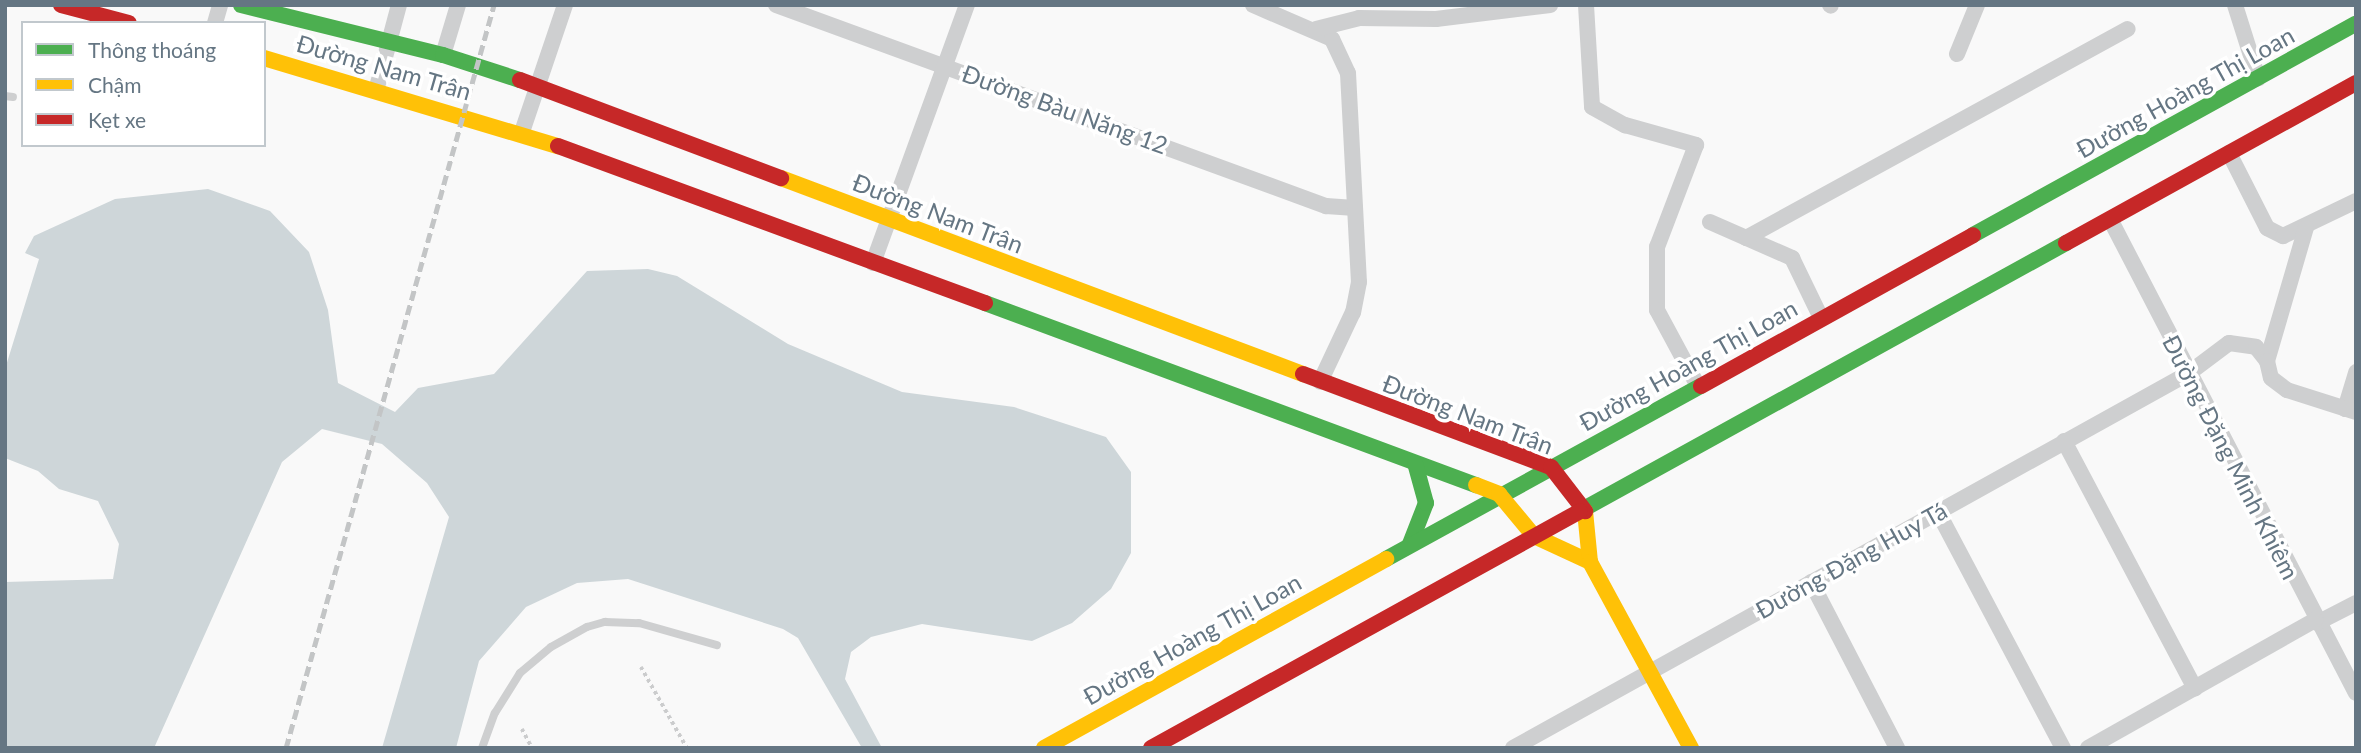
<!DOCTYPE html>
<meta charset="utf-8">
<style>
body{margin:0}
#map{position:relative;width:2361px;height:753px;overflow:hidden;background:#f9f9f9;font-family:Lato,sans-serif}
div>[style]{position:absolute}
.water>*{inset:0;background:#ced6d9}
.path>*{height:3.5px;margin-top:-1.75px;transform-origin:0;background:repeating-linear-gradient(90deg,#cbcccd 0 3.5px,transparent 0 7px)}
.lane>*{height:8px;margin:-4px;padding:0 4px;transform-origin:4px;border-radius:4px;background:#cecfd0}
.street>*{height:16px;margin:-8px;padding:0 8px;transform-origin:8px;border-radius:8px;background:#cecfd0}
.fast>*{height:16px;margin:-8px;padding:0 8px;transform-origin:8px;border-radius:8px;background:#4caf50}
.slow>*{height:16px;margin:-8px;padding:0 8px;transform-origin:8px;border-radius:8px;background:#ffc107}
.jam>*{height:16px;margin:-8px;padding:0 8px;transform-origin:8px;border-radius:8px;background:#c62828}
.rail>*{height:5px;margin-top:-2.5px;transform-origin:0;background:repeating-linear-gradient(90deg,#c3c5c6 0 10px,transparent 0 15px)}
span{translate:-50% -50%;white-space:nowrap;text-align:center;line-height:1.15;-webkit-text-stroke:7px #fff;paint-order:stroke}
.street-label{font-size:24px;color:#657683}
.frame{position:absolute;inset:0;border:7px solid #657683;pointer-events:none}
.legend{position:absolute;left:21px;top:21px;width:245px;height:126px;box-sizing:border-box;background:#fff;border:2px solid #c1c8cd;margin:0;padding:9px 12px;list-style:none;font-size:21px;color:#657683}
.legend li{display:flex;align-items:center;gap:14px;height:35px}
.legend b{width:35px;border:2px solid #c1c8cd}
</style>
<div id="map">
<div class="water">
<i style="clip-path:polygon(208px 189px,270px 211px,309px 252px,328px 310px,338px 383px,395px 412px,418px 388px,494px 374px,587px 271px,648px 269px,677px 276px,788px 344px,902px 392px,1014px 407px,1106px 437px,1131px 472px,1131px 553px,1111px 589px,1072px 623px,1032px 641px,922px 624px,871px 637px,851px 652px,845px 679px,882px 748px,862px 748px,798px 638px,783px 629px,628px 579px,577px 583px,526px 607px,479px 661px,456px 748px,382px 748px,449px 517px,427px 483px,382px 444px,322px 429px,282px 462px,154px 748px,5px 748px,5px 582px,113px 579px,119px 544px,98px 501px,59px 489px,38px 471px,5px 458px,5px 369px,39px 259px,25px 253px,34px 236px,115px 199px)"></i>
</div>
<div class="path">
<i style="left:641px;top:667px;width:93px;rotate:60.4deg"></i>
<i style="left:522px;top:729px;width:21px;rotate:62deg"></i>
</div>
<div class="lane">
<i style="left:5px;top:96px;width:8px;rotate:7deg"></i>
<i style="left:482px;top:748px;width:37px;rotate:-70deg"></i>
<i style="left:495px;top:713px;width:47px;rotate:-58deg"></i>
<i style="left:520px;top:673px;width:40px;rotate:-40deg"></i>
<i style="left:551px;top:647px;width:41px;rotate:-29.1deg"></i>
<i style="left:587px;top:627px;width:19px;rotate:-16deg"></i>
<i style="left:605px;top:622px;width:34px;rotate:2deg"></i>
<i style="left:639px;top:623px;width:81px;rotate:15.8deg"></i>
</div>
<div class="street">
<i style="left:776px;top:5px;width:586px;rotate:20.08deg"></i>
<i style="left:1326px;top:206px;width:29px;rotate:4deg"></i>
<i style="left:1253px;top:5px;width:86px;rotate:23.3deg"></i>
<i style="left:1332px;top:39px;width:38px;rotate:65deg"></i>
<i style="left:1348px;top:73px;width:209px;rotate:87deg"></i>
<i style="left:1359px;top:282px;width:31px;rotate:101deg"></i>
<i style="left:1353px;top:312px;width:77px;rotate:115.2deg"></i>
<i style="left:1586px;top:5px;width:102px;rotate:86.6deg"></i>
<i style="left:1592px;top:107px;width:38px;rotate:29deg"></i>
<i style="left:1625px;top:125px;width:74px;rotate:15.7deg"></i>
<i style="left:1696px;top:145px;width:109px;rotate:110.9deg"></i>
<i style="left:1657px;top:247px;width:63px;rotate:90deg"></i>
<i style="left:1657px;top:310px;width:86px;rotate:61.7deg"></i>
<i style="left:1830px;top:5px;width:1px;rotate:45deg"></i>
<i style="left:2235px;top:5px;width:77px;rotate:72.5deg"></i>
<i style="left:215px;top:23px;width:19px;rotate:-74deg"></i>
<i style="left:1316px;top:29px;width:44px;rotate:-14.3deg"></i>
<i style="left:1359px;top:18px;width:77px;rotate:0.7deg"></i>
<i style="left:1436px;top:19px;width:115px;rotate:-7deg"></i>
<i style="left:1957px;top:54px;width:53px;rotate:-67.8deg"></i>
<i style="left:443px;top:55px;width:52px;rotate:-73.3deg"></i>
<i style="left:377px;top:87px;width:85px;rotate:-75deg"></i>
<i style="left:522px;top:132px;width:134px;rotate:-71.3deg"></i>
<i style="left:2229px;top:153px;width:84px;rotate:63.1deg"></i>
<i style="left:2267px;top:228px;width:18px;rotate:27deg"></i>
<i style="left:2283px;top:236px;width:81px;rotate:-25.6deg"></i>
<i style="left:2110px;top:219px;width:534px;rotate:62.57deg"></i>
<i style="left:1710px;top:222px;width:90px;rotate:23.7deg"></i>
<i style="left:1792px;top:258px;width:67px;rotate:64.2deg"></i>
<i style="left:1746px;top:238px;width:435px;rotate:-28.7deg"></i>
<i style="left:873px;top:263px;width:275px;rotate:-70deg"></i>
<i style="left:2267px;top:361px;width:139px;rotate:-73.7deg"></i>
<i style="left:2345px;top:409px;width:39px;rotate:-73deg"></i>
<i style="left:2064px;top:441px;width:280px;rotate:62.1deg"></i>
<i style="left:1938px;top:512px;width:267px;rotate:62.1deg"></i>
<i style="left:1811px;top:582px;width:187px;rotate:62.6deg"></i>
<i style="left:2317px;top:623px;width:44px;rotate:-27.1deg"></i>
<i style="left:1513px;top:748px;width:773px;rotate:-29.02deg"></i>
<i style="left:2189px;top:373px;width:50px;rotate:-36.9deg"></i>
<i style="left:2229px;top:343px;width:27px;rotate:8deg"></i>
<i style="left:2256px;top:347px;width:18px;rotate:52deg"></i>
<i style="left:2267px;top:361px;width:17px;rotate:77deg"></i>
<i style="left:2271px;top:378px;width:20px;rotate:37deg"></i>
<i style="left:2287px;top:390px;width:72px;rotate:17.7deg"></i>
<i style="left:2088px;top:748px;width:261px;rotate:-29.4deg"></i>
</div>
<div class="fast">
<i style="left:241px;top:5px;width:208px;rotate:13.9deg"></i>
<i style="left:443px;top:55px;width:81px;rotate:18deg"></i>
<i style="left:1973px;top:235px;width:437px;rotate:-28.9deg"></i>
<i style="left:985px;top:303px;width:524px;rotate:20.34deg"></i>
<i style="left:1580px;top:511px;width:555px;rotate:-28.87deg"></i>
<i style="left:1410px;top:544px;width:44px;rotate:-68.7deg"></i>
<i style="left:1426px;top:503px;width:41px;rotate:-105.4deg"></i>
<i style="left:1386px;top:559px;width:359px;rotate:-28.8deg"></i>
</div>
<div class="slow">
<i style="left:264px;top:58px;width:307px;rotate:16.7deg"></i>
<i style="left:781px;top:178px;width:558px;rotate:20.58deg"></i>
<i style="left:1476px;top:485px;width:25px;rotate:21deg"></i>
<i style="left:1499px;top:494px;width:55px;rotate:50.2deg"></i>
<i style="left:1534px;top:536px;width:62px;rotate:24.9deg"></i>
<i style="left:1585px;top:511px;width:51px;rotate:84.4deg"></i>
<i style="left:1590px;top:562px;width:212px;rotate:61.5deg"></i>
<i style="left:1044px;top:748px;width:391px;rotate:-28.9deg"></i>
</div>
<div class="jam">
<i style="left:61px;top:5px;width:70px;rotate:14.8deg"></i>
<i style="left:520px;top:80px;width:279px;rotate:20.6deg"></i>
<i style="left:558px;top:146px;width:455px;rotate:20.2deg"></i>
<i style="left:2066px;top:243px;width:331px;rotate:-28.9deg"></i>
<i style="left:1303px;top:374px;width:265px;rotate:20.6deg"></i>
<i style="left:1551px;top:467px;width:56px;rotate:52.3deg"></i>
<i style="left:1701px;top:386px;width:311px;rotate:-29deg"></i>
<i style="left:1151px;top:748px;width:490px;rotate:-28.9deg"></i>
</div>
<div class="rail">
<i style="left:286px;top:748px;width:772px;rotate:-74.36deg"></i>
</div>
<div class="street-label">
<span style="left:384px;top:67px;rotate:16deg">Đường Nam Trân</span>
<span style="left:2185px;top:92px;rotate:-29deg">Đường Hoàng Thị Loan</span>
<span style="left:1065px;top:109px;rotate:20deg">Đường Bàu Năng 12</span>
<span style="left:938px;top:213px;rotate:21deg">Đường Nam Trân</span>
<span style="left:1688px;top:365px;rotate:-29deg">Đường Hoàng Thị Loan</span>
<span style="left:1468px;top:414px;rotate:21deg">Đường Nam Trân</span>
<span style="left:2231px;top:457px;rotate:63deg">Đường Đặng Minh Khiêm</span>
<span style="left:1851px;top:560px;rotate:-29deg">Đường Đặng Huy Tá</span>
<span style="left:1192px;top:639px;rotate:-29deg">Đường Hoàng Thị Loan</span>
</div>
<div class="frame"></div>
<ul class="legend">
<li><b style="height:9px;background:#4caf50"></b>Thông thoáng</li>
<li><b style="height:9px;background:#ffc107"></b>Chậm</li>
<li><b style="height:9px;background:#c62828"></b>Kẹt xe</li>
</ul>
</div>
